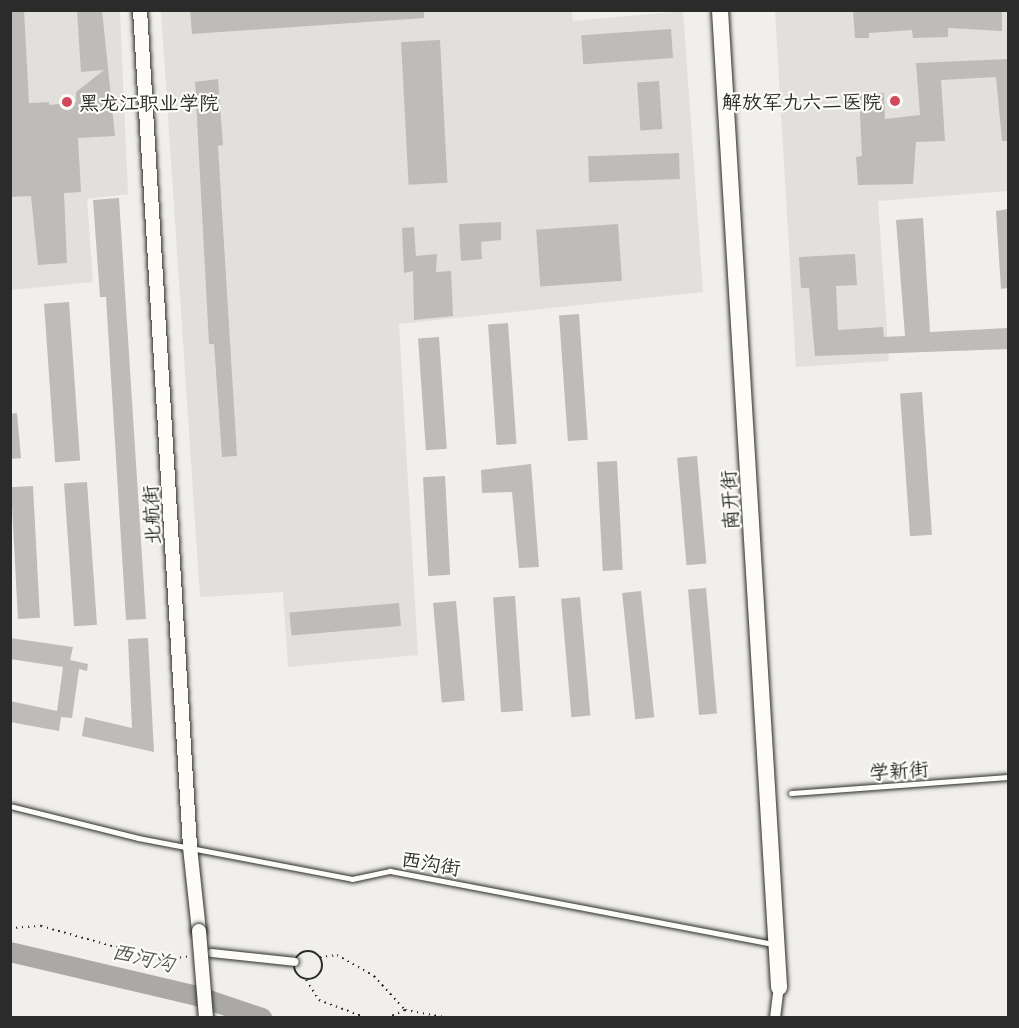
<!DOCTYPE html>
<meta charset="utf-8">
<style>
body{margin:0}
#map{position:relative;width:1019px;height:1028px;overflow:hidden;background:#f0efeb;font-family:Delius,"LXGW WenKai TC",sans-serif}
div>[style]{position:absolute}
.built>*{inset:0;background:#e1e0dc}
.river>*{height:20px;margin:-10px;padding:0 10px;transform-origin:10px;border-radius:10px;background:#aaa9a7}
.building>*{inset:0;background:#bdbcb8;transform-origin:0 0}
.path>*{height:2px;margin-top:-1px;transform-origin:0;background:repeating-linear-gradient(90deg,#2b2b2b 0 1.5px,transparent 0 6px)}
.path>.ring{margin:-1px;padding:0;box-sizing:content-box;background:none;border:2px solid #2b2b2b;border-radius:50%}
.roads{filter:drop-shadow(0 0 2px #2b2b2b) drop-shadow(0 0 2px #2b2b2b)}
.service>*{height:5px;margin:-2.5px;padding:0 2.5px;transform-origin:2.5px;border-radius:2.5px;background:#fdfcf7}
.pedestrian>*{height:8px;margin:-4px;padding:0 4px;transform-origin:4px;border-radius:4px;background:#fdfcf7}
.minor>*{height:10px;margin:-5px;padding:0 5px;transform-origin:5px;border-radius:5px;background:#fdfcf7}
.tertiary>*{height:14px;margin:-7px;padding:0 7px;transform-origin:7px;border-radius:7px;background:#fdfcf7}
.secondary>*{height:16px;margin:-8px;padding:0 8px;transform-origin:8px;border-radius:8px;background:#fdfcf7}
.bridges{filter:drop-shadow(0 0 2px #2b2b2b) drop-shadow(0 0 2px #2b2b2b)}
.tertiary-bridge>*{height:14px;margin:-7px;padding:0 7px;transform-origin:7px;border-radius:7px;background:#fdfcf7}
.dots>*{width:16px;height:16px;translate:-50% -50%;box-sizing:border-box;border:3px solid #fdfcf7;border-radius:50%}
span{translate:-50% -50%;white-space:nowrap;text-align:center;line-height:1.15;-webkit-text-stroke:4.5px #fdfcf7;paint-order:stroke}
.poi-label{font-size:20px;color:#2b2b2b}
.right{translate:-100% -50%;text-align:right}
.left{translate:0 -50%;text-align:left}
.street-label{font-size:20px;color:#2b2b2b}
.water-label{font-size:21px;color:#575756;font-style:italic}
.frame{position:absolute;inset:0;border:12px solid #2b2b2b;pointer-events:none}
</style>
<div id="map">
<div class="built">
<i style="clip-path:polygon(572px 10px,573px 21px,683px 11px,703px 292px,399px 324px,418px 655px,288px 667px,283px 592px,200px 597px,161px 11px)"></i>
<i style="clip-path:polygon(11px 11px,120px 11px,128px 194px,87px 199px,93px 282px,11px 290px)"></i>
<i style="clip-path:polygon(775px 11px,1008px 11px,1008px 191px,878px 201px,889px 361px,796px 367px)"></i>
</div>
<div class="river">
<i style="left:10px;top:952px;width:189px;rotate:13.2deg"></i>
<i style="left:194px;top:995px;width:72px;rotate:18.7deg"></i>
</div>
<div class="building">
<i style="clip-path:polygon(10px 10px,24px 10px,29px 103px,49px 102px,49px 105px,76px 102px,76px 92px,104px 70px,81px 72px,77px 10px,102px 10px,115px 136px,78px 138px,81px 192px,64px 193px,67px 263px,38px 265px,31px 196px,10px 197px)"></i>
<i style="clip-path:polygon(190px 10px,424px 10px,424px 18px,192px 34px)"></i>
<i style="clip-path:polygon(853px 10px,1002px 10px,1002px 31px,948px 28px,948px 37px,913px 38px,912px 30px,869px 33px,869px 38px,855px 38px)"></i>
<i style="left:671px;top:29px;width:29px;height:90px;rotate:86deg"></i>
<i style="left:440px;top:40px;width:143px;height:39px;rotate:87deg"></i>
<i style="clip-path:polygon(1008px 59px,1008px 141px,1002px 141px,996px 77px,941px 80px,945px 141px,916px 142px,913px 184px,858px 185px,856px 157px,862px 156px,859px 94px,884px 93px,885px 119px,920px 115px,916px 63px)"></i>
<i style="clip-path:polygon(218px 79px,223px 145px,218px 146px,237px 456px,222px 457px,214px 344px,209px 344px,195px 82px)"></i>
<i style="left:659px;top:81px;width:48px;height:22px;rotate:86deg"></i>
<i style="left:679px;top:153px;width:26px;height:91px;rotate:88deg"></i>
<i style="clip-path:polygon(119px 198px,146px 619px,126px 620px,106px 297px,100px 297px,93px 200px)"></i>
<i style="clip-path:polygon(1008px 209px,1008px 288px,1001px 289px,996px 211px)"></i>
<i style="clip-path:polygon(923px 218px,930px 332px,1008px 328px,1008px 349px,815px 356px,809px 288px,801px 288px,799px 257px,855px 254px,857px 285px,836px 286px,838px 330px,883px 327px,884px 337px,905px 336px,896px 220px)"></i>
<i style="clip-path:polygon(501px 222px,501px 240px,481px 242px,482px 259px,461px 261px,459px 224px)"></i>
<i style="left:618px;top:224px;width:57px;height:82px;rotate:86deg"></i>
<i style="clip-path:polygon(414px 227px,416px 256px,437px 254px,436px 272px,451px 271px,453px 316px,414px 320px,413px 271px,404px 273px,402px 228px)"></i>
<i style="left:69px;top:302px;width:159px;height:25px;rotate:86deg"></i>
<i style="left:579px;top:314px;width:126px;height:20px;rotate:86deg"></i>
<i style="left:508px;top:323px;width:121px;height:20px;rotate:86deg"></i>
<i style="left:439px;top:337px;width:112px;height:21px;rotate:86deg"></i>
<i style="left:922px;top:392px;width:143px;height:22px;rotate:86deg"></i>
<i style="clip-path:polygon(17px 413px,21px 458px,10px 459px,10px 414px)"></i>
<i style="left:697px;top:456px;width:108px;height:20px;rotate:85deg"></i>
<i style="left:617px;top:461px;width:109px;height:20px;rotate:87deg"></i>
<i style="clip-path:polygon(531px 464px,539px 567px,519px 568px,512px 492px,482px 493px,481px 470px)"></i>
<i style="left:445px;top:476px;width:99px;height:22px;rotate:87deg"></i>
<i style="left:87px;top:482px;width:143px;height:23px;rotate:86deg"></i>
<i style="left:33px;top:486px;width:132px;height:22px;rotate:87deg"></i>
<i style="left:706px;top:588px;width:126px;height:18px;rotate:85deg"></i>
<i style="left:641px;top:591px;width:127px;height:19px;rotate:84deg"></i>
<i style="left:515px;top:596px;width:115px;height:22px;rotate:86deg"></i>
<i style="left:580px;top:597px;width:119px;height:19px;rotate:85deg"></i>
<i style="left:456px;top:601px;width:100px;height:23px;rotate:85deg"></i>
<i style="left:399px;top:603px;width:23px;height:110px;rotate:85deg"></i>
<i style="clip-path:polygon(10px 638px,73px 647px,70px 660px,88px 664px,87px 671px,79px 669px,72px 718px,61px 717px,59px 731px,10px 722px,10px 701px,57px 711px,63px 667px,10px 659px)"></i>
<i style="clip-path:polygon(148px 638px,154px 752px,82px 736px,85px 717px,132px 728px,128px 639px)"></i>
</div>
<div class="path">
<i style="left:10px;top:928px;width:31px;rotate:-4deg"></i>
<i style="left:41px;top:926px;width:126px;rotate:15.7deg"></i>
<i style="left:162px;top:960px;width:27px;rotate:-8deg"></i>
<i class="ring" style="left:294px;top:951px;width:26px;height:26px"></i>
<i style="left:320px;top:957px;width:17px;rotate:-7deg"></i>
<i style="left:337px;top:955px;width:43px;rotate:29.6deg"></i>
<i style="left:374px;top:976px;width:46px;rotate:47.6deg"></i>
<i style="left:306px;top:980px;width:24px;rotate:57deg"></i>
<i style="left:319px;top:1000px;width:51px;rotate:20.6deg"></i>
<i style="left:63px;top:1018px;width:50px"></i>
<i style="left:387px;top:1018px;width:20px;rotate:-24deg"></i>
<i style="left:405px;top:1010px;width:46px;rotate:10.1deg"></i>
</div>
<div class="roads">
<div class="service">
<i style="left:791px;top:793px;width:218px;rotate:-4.2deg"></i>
<i style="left:10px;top:806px;width:132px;rotate:14deg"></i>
<i style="left:138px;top:838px;width:218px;rotate:10.8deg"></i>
<i style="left:352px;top:879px;width:39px;rotate:-12deg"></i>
<i style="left:390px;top:871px;width:390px;rotate:10.8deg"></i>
</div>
<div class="pedestrian">
<i style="left:211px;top:953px;width:84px;rotate:6.1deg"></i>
</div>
<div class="minor">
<i style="left:775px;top:1018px;width:31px;rotate:-83deg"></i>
</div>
<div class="tertiary">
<i style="left:140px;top:10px;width:838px;rotate:86.58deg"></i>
<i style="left:190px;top:847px;width:84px;rotate:83.9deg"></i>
</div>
<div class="secondary">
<i style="left:720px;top:10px;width:979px;rotate:86.54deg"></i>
</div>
</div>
<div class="bridges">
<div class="tertiary-bridge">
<i style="left:199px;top:931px;width:87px;rotate:85.4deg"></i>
</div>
</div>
<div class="dots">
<i style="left:895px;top:101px;background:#d1495b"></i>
<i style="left:67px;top:102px;background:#d1495b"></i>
</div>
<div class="poi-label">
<span class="right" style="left:882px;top:101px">解放军九六二医院</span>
<span class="left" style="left:79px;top:102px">黑龙江职业学院</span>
</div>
<div class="street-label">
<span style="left:729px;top:500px;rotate:-93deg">南开街</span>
<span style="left:151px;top:515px;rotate:-93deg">北航街</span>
<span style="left:899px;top:770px;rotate:-4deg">学新街</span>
<span style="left:431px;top:863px;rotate:10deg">西沟街</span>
</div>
<div class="water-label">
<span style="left:143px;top:958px;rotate:13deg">西河沟</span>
</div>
<div class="frame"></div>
</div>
